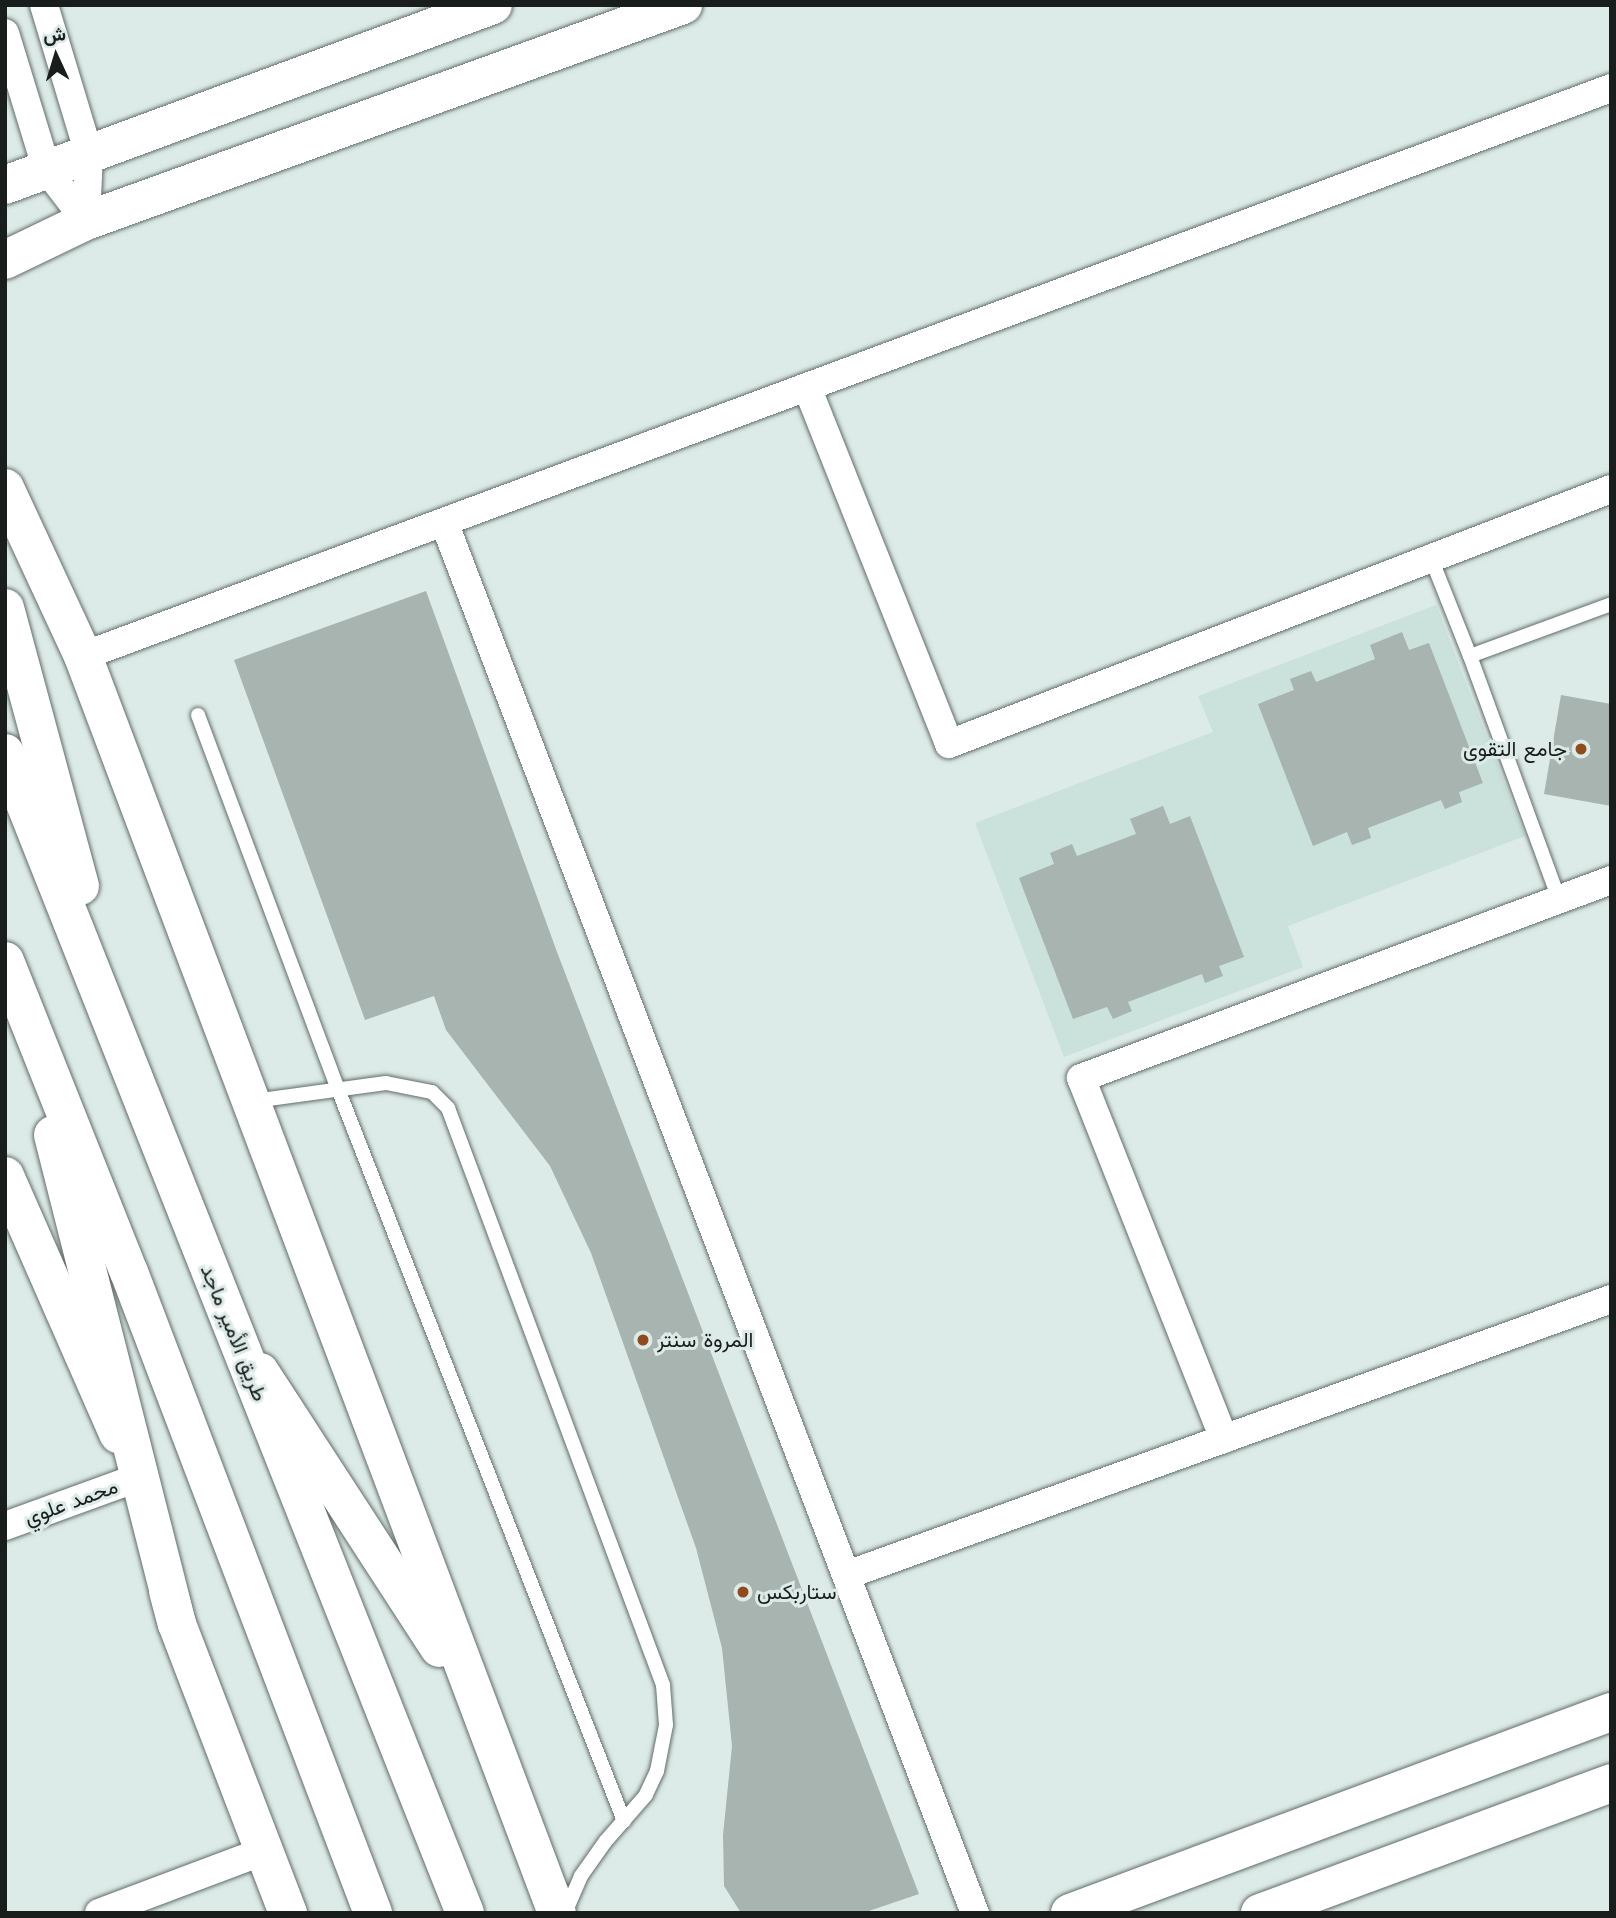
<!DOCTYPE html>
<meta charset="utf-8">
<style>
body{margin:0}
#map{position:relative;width:1616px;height:1918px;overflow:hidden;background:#ddebe8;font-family:"Work Sans",Vazirmatn,sans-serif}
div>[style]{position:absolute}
.built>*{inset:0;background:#cbe1db}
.building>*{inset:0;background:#a7b4b0}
.roads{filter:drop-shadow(0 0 2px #616d6a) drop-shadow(0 0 2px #616d6a)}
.lane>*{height:14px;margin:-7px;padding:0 7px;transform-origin:7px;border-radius:7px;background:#fff}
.street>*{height:28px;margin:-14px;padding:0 14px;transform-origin:14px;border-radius:14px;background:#fff}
.secondary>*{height:38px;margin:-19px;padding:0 19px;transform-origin:19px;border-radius:19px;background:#fff}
.primary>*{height:38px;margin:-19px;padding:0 19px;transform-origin:19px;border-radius:19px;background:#fff}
.highway>*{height:38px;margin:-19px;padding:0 19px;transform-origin:19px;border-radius:19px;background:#fff}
.dots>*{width:19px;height:19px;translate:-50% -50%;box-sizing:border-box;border:4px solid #ddebe8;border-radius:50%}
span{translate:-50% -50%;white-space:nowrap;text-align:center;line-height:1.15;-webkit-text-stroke:6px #ddebe8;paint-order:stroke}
.poi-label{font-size:21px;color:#191d1c}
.right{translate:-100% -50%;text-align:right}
.left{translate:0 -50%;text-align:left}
.street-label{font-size:21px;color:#191d1c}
.frame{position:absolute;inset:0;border:7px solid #191d1c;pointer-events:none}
.north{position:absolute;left:21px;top:21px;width:70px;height:70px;-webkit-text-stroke:5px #ddebe8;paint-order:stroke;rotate:356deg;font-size:19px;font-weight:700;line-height:28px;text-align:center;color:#191d1c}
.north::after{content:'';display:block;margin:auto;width:24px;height:32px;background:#191d1c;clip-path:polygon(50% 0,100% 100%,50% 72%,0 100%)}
</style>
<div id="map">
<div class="built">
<i style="clip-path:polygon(1436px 605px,1525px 836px,1288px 926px,1303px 967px,1064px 1057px,975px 823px,1213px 732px,1198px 696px)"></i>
</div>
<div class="building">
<i style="clip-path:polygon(426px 591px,557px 952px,919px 1894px,863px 1913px,741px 1913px,724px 1886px,723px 1835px,732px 1746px,722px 1648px,696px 1548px,591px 1253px,550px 1166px,446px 1030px,434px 996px,365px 1020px,234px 660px)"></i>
<i style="clip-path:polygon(1402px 632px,1409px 650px,1429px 643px,1483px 783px,1459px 792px,1462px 802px,1445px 809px,1441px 800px,1368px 828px,1371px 838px,1352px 845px,1347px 832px,1313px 846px,1258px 704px,1294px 690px,1290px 679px,1311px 671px,1316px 682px,1375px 659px,1370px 645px)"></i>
<i style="clip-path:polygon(1561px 695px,1611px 704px,1611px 806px,1544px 794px)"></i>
<i style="clip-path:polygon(1163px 806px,1170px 824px,1190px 816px,1244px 957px,1219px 966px,1223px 976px,1205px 983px,1202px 974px,1128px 1002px,1132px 1011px,1113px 1019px,1107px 1007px,1073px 1019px,1019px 878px,1054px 864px,1050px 853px,1072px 844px,1077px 856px,1136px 834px,1130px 819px)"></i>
</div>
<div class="roads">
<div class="lane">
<i style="left:1431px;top:558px;width:105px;rotate:68.3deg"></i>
<i style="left:1470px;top:656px;width:150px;rotate:-20.2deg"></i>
<i style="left:1470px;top:656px;width:259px;rotate:69.9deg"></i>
<i style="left:198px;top:715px;width:399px;rotate:69.5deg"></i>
<i style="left:338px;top:1089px;width:786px;rotate:68.66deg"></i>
<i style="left:254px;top:1101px;width:133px;rotate:-7.8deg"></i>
<i style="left:386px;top:1083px;width:47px;rotate:11.1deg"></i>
<i style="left:432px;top:1092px;width:23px;rotate:45deg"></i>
<i style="left:448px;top:1108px;width:616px;rotate:69.56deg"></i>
<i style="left:663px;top:1685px;width:40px;rotate:85.7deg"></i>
<i style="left:666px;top:1725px;width:47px;rotate:101.1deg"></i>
<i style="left:657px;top:1771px;width:26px;rotate:115deg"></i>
<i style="left:646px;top:1795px;width:62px;rotate:131.1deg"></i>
<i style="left:605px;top:1842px;width:42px;rotate:125.2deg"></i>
<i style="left:581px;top:1876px;width:40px;rotate:113.4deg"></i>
</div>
<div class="street">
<i style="left:44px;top:5px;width:156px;rotate:73.2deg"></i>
<i style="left:89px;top:154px;width:67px;rotate:92.6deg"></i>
<i style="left:5px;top:33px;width:143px;rotate:73deg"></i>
<i style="left:47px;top:170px;width:64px;rotate:52.6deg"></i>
<i style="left:807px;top:387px;width:384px;rotate:68.3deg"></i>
<i style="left:949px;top:744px;width:709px;rotate:-21.07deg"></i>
<i style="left:444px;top:522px;width:1489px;rotate:69.11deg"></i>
<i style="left:83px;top:656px;width:1630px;rotate:-20.39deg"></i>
<i style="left:1224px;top:1439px;width:388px;rotate:-111.6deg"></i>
<i style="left:1081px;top:1078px;width:566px;rotate:-20.48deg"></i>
<i style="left:5px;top:1526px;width:140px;rotate:-20deg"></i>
<i style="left:847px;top:1575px;width:812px;rotate:-19.86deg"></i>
<i style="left:99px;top:1913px;width:176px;rotate:-20.6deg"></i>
</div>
<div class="secondary">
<i style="left:5px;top:185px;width:520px;rotate:-20.25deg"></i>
<i style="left:5px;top:260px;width:90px;rotate:-25.7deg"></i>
<i style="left:86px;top:221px;width:635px;rotate:-19.89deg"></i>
<i style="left:1070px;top:1913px;width:577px;rotate:-20.38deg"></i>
<i style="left:1260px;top:1913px;width:374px;rotate:-20.3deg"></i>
</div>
<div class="primary">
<i style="left:5px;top:488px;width:185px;rotate:65.1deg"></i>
<i style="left:83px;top:656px;width:1343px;rotate:69.34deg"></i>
<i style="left:5px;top:1176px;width:282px;rotate:66.3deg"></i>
<i style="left:260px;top:1372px;width:329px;rotate:57deg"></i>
<i style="left:168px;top:1591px;width:34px;rotate:75deg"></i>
<i style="left:177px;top:1624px;width:310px;rotate:69deg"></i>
</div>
<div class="highway">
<i style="left:5px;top:608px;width:288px;rotate:74.9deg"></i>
<i style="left:5px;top:753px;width:1248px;rotate:68.37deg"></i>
<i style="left:5px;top:961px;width:335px;rotate:68.3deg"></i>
<i style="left:129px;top:1272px;width:686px;rotate:69.16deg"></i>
<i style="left:53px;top:1135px;width:504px;rotate:75.77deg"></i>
</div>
</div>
<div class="dots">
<i style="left:1581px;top:749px;background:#8f4b1e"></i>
<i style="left:643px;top:1340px;background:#8f4b1e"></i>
<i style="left:743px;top:1592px;background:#8f4b1e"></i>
</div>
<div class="poi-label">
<span class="right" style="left:1567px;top:749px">جامع التقوى</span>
<span class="left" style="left:657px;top:1340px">المروة سنتر</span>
<span class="left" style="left:757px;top:1592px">ستاربكس</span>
</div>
<div class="street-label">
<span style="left:234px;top:1333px;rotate:68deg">طريق الأمير ماجد</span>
<span style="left:71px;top:1502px;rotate:-20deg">محمد علوي</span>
</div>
<div class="frame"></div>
<div class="north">ش</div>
</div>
